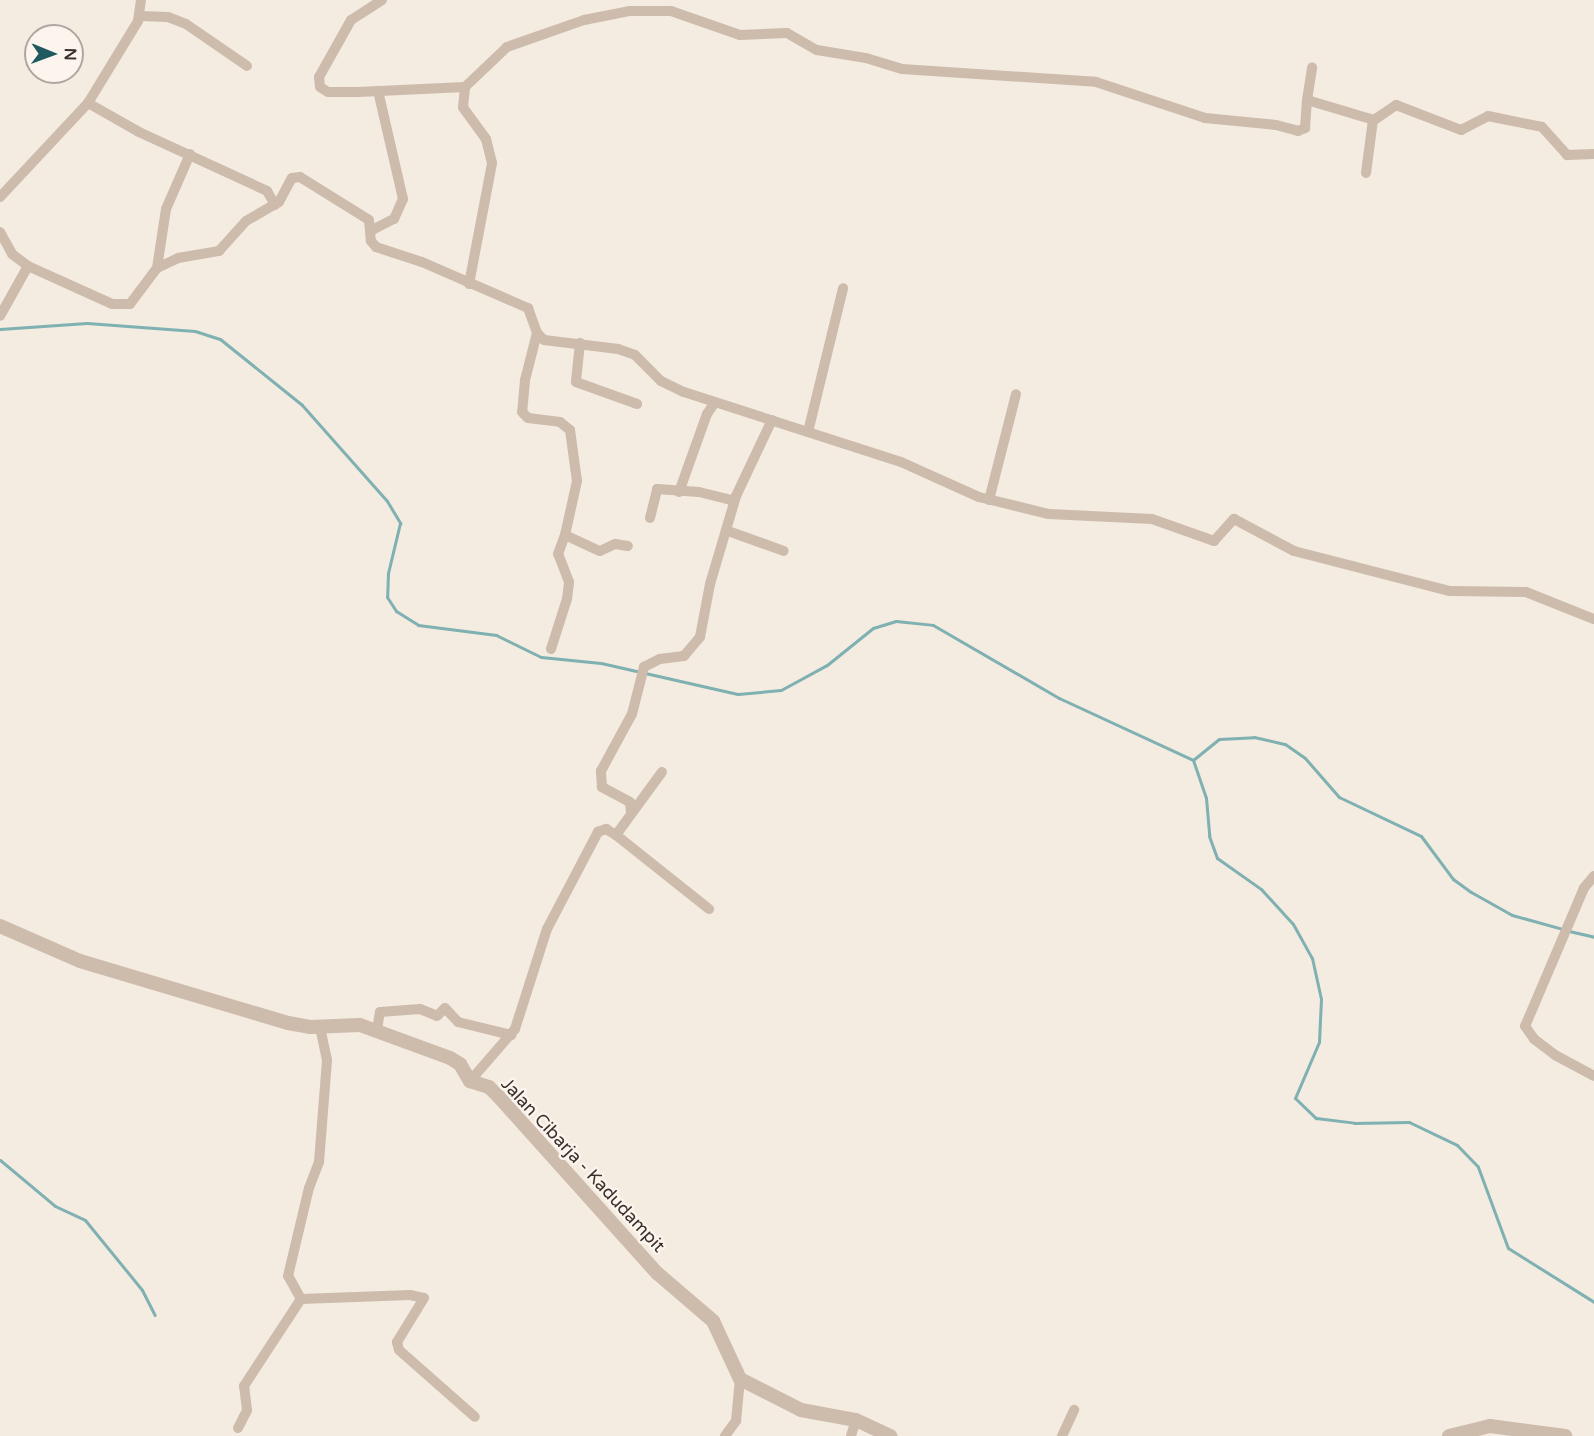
<!DOCTYPE html>
<style>
body{margin:0}
#map{position:relative;width:1594px;height:1436px;overflow:hidden;background:#f4ebe1;font-family:"Varela Round",sans-serif}
div>[style]{position:absolute}
.stream>*{height:3px;margin:-1.5px;padding:0 1.5px;transform-origin:1.5px;border-radius:1.5px;background:#7fb0b2}
.minor>*{height:10px;margin:-5px;padding:0 5px;transform-origin:5px;border-radius:5px;background:#cdbbac}
.tertiary>*{height:14px;margin:-7px;padding:0 7px;transform-origin:7px;border-radius:7px;background:#cdbbac}
span{translate:-50% -50%;white-space:nowrap;text-align:center;line-height:1.15;-webkit-text-stroke:5px #fbf5ee;paint-order:stroke}
.street-label{font-size:18px;color:#3b302b}
.north{position:absolute;left:24px;top:24px;width:60px;height:60px;box-sizing:border-box;background:#fbf5ee;border:2px solid #aea6a0;border-radius:50%;rotate:91deg;font-size:16px;font-weight:700;line-height:24px;text-align:center;color:#3b302b}
.north::after{content:'';display:block;margin:auto;width:21px;height:27px;background:#1f5a5e;clip-path:polygon(50% 0,100% 100%,50% 72%,0 100%)}
</style>
<div id="map">
<div class="stream">
<i style="left:0;top:329px;width:87px;rotate:-3.9deg"></i>
<i style="left:87px;top:323px;width:108px;rotate:4.2deg"></i>
<i style="left:195px;top:331px;width:26px;rotate:18deg"></i>
<i style="left:220px;top:339px;width:105px;rotate:38.8deg"></i>
<i style="left:302px;top:405px;width:128px;rotate:48.5deg"></i>
<i style="left:387px;top:501px;width:26px;rotate:59deg"></i>
<i style="left:400px;top:523px;width:51px;rotate:103.5deg"></i>
<i style="left:388px;top:573px;width:24px;rotate:92deg"></i>
<i style="left:387px;top:597px;width:17px;rotate:57deg"></i>
<i style="left:396px;top:611px;width:26px;rotate:32deg"></i>
<i style="left:418px;top:625px;width:79px;rotate:7.3deg"></i>
<i style="left:496px;top:635px;width:50px;rotate:26.1deg"></i>
<i style="left:541px;top:657px;width:60px;rotate:5.7deg"></i>
<i style="left:601px;top:663px;width:140px;rotate:12.8deg"></i>
<i style="left:738px;top:694px;width:43px;rotate:-5.3deg"></i>
<i style="left:781px;top:690px;width:52px;rotate:-28.5deg"></i>
<i style="left:827px;top:665px;width:59px;rotate:-38.8deg"></i>
<i style="left:873px;top:628px;width:24px;rotate:-17deg"></i>
<i style="left:896px;top:621px;width:37px;rotate:6deg"></i>
<i style="left:933px;top:625px;width:146px;rotate:30.1deg"></i>
<i style="left:1059px;top:698px;width:148px;rotate:24.8deg"></i>
<i style="left:1193px;top:760px;width:40px;rotate:71.1deg"></i>
<i style="left:1206px;top:798px;width:38px;rotate:85deg"></i>
<i style="left:1209px;top:836px;width:23px;rotate:70deg"></i>
<i style="left:1217px;top:858px;width:54px;rotate:35.2deg"></i>
<i style="left:1261px;top:889px;width:47px;rotate:47.6deg"></i>
<i style="left:1293px;top:924px;width:39px;rotate:61deg"></i>
<i style="left:1312px;top:958px;width:42px;rotate:77.6deg"></i>
<i style="left:1321px;top:999px;width:43px;rotate:92.7deg"></i>
<i style="left:1319px;top:1042px;width:61px;rotate:113.2deg"></i>
<i style="left:1295px;top:1098px;width:29px;rotate:44deg"></i>
<i style="left:1316px;top:1118px;width:38px;rotate:7deg"></i>
<i style="left:1354px;top:1123px;width:55px;rotate:-1deg"></i>
<i style="left:1409px;top:1122px;width:53px;rotate:25.6deg"></i>
<i style="left:1457px;top:1145px;width:30px;rotate:46deg"></i>
<i style="left:1478px;top:1167px;width:86px;rotate:69.7deg"></i>
<i style="left:1508px;top:1248px;width:102px;rotate:32.1deg"></i>
<i style="left:1193px;top:760px;width:33px;rotate:-39deg"></i>
<i style="left:1219px;top:739px;width:35px;rotate:-3deg"></i>
<i style="left:1254px;top:737px;width:32px;rotate:13deg"></i>
<i style="left:1285px;top:744px;width:24px;rotate:35deg"></i>
<i style="left:1305px;top:758px;width:52px;rotate:48.9deg"></i>
<i style="left:1339px;top:797px;width:91px;rotate:25.4deg"></i>
<i style="left:1421px;top:836px;width:54px;rotate:53.3deg"></i>
<i style="left:1453px;top:879px;width:22px;rotate:36deg"></i>
<i style="left:1471px;top:892px;width:47px;rotate:29.3deg"></i>
<i style="left:1512px;top:915px;width:53px;rotate:15.4deg"></i>
<i style="left:1569px;top:931px;width:26px;rotate:13deg"></i>
<i style="left:0;top:1160px;width:72px;rotate:39.9deg"></i>
<i style="left:55px;top:1206px;width:33px;rotate:25deg"></i>
<i style="left:85px;top:1220px;width:90px;rotate:50.8deg"></i>
<i style="left:142px;top:1290px;width:28px;rotate:63deg"></i>
</div>
<div class="minor">
<i style="left:382px;top:0;width:37px;rotate:147deg"></i>
<i style="left:351px;top:20px;width:65px;rotate:119.3deg"></i>
<i style="left:319px;top:77px;width:10px;rotate:84deg"></i>
<i style="left:320px;top:87px;width:9px;rotate:32deg"></i>
<i style="left:328px;top:92px;width:30px"></i>
<i style="left:358px;top:92px;width:107px;rotate:-2.7deg"></i>
<i style="left:140px;top:16px;width:28px;rotate:2deg"></i>
<i style="left:168px;top:17px;width:19px;rotate:21deg"></i>
<i style="left:186px;top:24px;width:74px;rotate:34.5deg"></i>
<i style="left:1307px;top:100px;width:33px;rotate:-81deg"></i>
<i style="left:88px;top:103px;width:59px;rotate:29.6deg"></i>
<i style="left:139px;top:132px;width:141px;rotate:24.7deg"></i>
<i style="left:267px;top:191px;width:16px;rotate:60deg"></i>
<i style="left:1366px;top:173px;width:53px;rotate:-82.5deg"></i>
<i style="left:0;top:197px;width:129px;rotate:-46.9deg"></i>
<i style="left:88px;top:103px;width:96px;rotate:-58.6deg"></i>
<i style="left:138px;top:21px;width:21px;rotate:-82deg"></i>
<i style="left:372px;top:230px;width:25px;rotate:-27deg"></i>
<i style="left:394px;top:219px;width:22px;rotate:-66deg"></i>
<i style="left:403px;top:199px;width:111px;rotate:-103deg"></i>
<i style="left:0;top:232px;width:25px;rotate:61deg"></i>
<i style="left:12px;top:254px;width:20px;rotate:37deg"></i>
<i style="left:28px;top:266px;width:57px;rotate:119.2deg"></i>
<i style="left:28px;top:266px;width:92px;rotate:24.3deg"></i>
<i style="left:112px;top:304px;width:18px"></i>
<i style="left:130px;top:304px;width:45px;rotate:-53.1deg"></i>
<i style="left:157px;top:268px;width:23px;rotate:-25deg"></i>
<i style="left:178px;top:258px;width:42px;rotate:-9.7deg"></i>
<i style="left:219px;top:251px;width:40px;rotate:-48deg"></i>
<i style="left:246px;top:221px;width:38px;rotate:-30deg"></i>
<i style="left:279px;top:202px;width:27px;rotate:-62deg"></i>
<i style="left:292px;top:178px;width:8px;rotate:-7deg"></i>
<i style="left:300px;top:177px;width:81px;rotate:31.9deg"></i>
<i style="left:369px;top:220px;width:21px;rotate:85deg"></i>
<i style="left:371px;top:241px;width:8px;rotate:50deg"></i>
<i style="left:376px;top:247px;width:48px;rotate:18.1deg"></i>
<i style="left:422px;top:262px;width:116px;rotate:23.5deg"></i>
<i style="left:528px;top:308px;width:27px;rotate:70deg"></i>
<i style="left:537px;top:333px;width:10px;rotate:45deg"></i>
<i style="left:544px;top:340px;width:75px;rotate:6.9deg"></i>
<i style="left:618px;top:349px;width:18px;rotate:19deg"></i>
<i style="left:635px;top:355px;width:37px;rotate:45deg"></i>
<i style="left:661px;top:381px;width:25px;rotate:26deg"></i>
<i style="left:684px;top:392px;width:228px;rotate:17.9deg"></i>
<i style="left:901px;top:462px;width:85px;rotate:24.2deg"></i>
<i style="left:979px;top:497px;width:72px;rotate:13.7deg"></i>
<i style="left:1049px;top:514px;width:103px;rotate:2.8deg"></i>
<i style="left:1152px;top:519px;width:66px;rotate:19.5deg"></i>
<i style="left:1214px;top:541px;width:30px;rotate:-48deg"></i>
<i style="left:1234px;top:519px;width:68px;rotate:28.1deg"></i>
<i style="left:1294px;top:551px;width:161px;rotate:14.4deg"></i>
<i style="left:1450px;top:591px;width:76px;rotate:0.8deg"></i>
<i style="left:1526px;top:592px;width:73px;rotate:21.7deg"></i>
<i style="left:157px;top:268px;width:60px;rotate:-81.3deg"></i>
<i style="left:166px;top:209px;width:60px;rotate:-66.4deg"></i>
<i style="left:469px;top:284px;width:123px;rotate:-79.2deg"></i>
<i style="left:492px;top:163px;width:25px;rotate:-104deg"></i>
<i style="left:486px;top:139px;width:39px;rotate:-126deg"></i>
<i style="left:463px;top:107px;width:20px;rotate:-84deg"></i>
<i style="left:465px;top:87px;width:58px;rotate:-43.6deg"></i>
<i style="left:507px;top:47px;width:82px;rotate:-19.3deg"></i>
<i style="left:584px;top:20px;width:47px;rotate:-11.1deg"></i>
<i style="left:630px;top:11px;width:41px"></i>
<i style="left:671px;top:11px;width:73px;rotate:19.2deg"></i>
<i style="left:740px;top:35px;width:47px;rotate:-2.4deg"></i>
<i style="left:787px;top:33px;width:34px;rotate:30deg"></i>
<i style="left:817px;top:50px;width:50px;rotate:9.3deg"></i>
<i style="left:866px;top:58px;width:38px;rotate:17deg"></i>
<i style="left:902px;top:69px;width:194px;rotate:3.8deg"></i>
<i style="left:1096px;top:82px;width:115px;rotate:18.3deg"></i>
<i style="left:1205px;top:118px;width:71px;rotate:5.6deg"></i>
<i style="left:1276px;top:125px;width:23px;rotate:15deg"></i>
<i style="left:1298px;top:131px;width:8px;rotate:-23deg"></i>
<i style="left:1305px;top:128px;width:28px;rotate:-86deg"></i>
<i style="left:1307px;top:100px;width:70px;rotate:16.6deg"></i>
<i style="left:1374px;top:120px;width:27px;rotate:-34deg"></i>
<i style="left:1396px;top:105px;width:70px;rotate:21deg"></i>
<i style="left:1461px;top:130px;width:30px;rotate:-27deg"></i>
<i style="left:1488px;top:116px;width:55px;rotate:11.5deg"></i>
<i style="left:1542px;top:127px;width:38px;rotate:48deg"></i>
<i style="left:1567px;top:155px;width:27px;rotate:-2deg"></i>
<i style="left:537px;top:333px;width:49px;rotate:104.3deg"></i>
<i style="left:525px;top:380px;width:32px;rotate:95deg"></i>
<i style="left:522px;top:412px;width:8px;rotate:45deg"></i>
<i style="left:528px;top:418px;width:32px;rotate:7deg"></i>
<i style="left:560px;top:422px;width:13px;rotate:39deg"></i>
<i style="left:570px;top:430px;width:51px;rotate:82.2deg"></i>
<i style="left:577px;top:481px;width:55px;rotate:102.5deg"></i>
<i style="left:580px;top:343px;width:39px;rotate:96deg"></i>
<i style="left:576px;top:382px;width:65px;rotate:19.8deg"></i>
<i style="left:808px;top:432px;width:148px;rotate:-76.3deg"></i>
<i style="left:679px;top:492px;width:83px;rotate:-70.3deg"></i>
<i style="left:707px;top:414px;width:14px;rotate:-56deg"></i>
<i style="left:989px;top:500px;width:109px;rotate:-75.7deg"></i>
<i style="left:650px;top:518px;width:30px;rotate:-76deg"></i>
<i style="left:657px;top:489px;width:42px;rotate:4.1deg"></i>
<i style="left:699px;top:492px;width:36px;rotate:14deg"></i>
<i style="left:728px;top:531px;width:59px;rotate:19.7deg"></i>
<i style="left:551px;top:649px;width:52px;rotate:-72.3deg"></i>
<i style="left:567px;top:599px;width:17px;rotate:-83deg"></i>
<i style="left:569px;top:582px;width:30px;rotate:-111deg"></i>
<i style="left:558px;top:554px;width:20px;rotate:-70deg"></i>
<i style="left:565px;top:535px;width:38px;rotate:25deg"></i>
<i style="left:600px;top:551px;width:17px;rotate:-25deg"></i>
<i style="left:615px;top:544px;width:13px;rotate:9deg"></i>
<i style="left:631px;top:812px;width:10px;rotate:-96deg"></i>
<i style="left:630px;top:802px;width:32px;rotate:-152deg"></i>
<i style="left:602px;top:787px;width:16px;rotate:-94deg"></i>
<i style="left:601px;top:771px;width:65px;rotate:-61.5deg"></i>
<i style="left:632px;top:714px;width:49px;rotate:-75.7deg"></i>
<i style="left:644px;top:667px;width:18px;rotate:-27deg"></i>
<i style="left:660px;top:659px;width:24px;rotate:-7deg"></i>
<i style="left:684px;top:656px;width:25px;rotate:-50deg"></i>
<i style="left:700px;top:637px;width:54px;rotate:-79.3deg"></i>
<i style="left:710px;top:584px;width:92px;rotate:-73.5deg"></i>
<i style="left:736px;top:496px;width:84px;rotate:-64.7deg"></i>
<i style="left:616px;top:835px;width:119px;rotate:38.5deg"></i>
<i style="left:1594px;top:876px;width:16px;rotate:130deg"></i>
<i style="left:1584px;top:888px;width:150px;rotate:113.1deg"></i>
<i style="left:1525px;top:1026px;width:16px;rotate:55deg"></i>
<i style="left:1534px;top:1039px;width:26px;rotate:37deg"></i>
<i style="left:1555px;top:1055px;width:44px;rotate:28.3deg"></i>
<i style="left:377px;top:1030px;width:18px;rotate:-81deg"></i>
<i style="left:380px;top:1012px;width:40px;rotate:-4.3deg"></i>
<i style="left:420px;top:1009px;width:18px;rotate:22deg"></i>
<i style="left:437px;top:1016px;width:11px;rotate:-45deg"></i>
<i style="left:445px;top:1008px;width:19px;rotate:47deg"></i>
<i style="left:458px;top:1022px;width:55px;rotate:13.8deg"></i>
<i style="left:470px;top:1081px;width:69px;rotate:-49.1deg"></i>
<i style="left:515px;top:1029px;width:105px;rotate:-72.3deg"></i>
<i style="left:547px;top:929px;width:110px;rotate:-62.3deg"></i>
<i style="left:598px;top:832px;width:9px;rotate:-21deg"></i>
<i style="left:606px;top:829px;width:12px;rotate:31deg"></i>
<i style="left:616px;top:835px;width:78px;rotate:-53.9deg"></i>
<i style="left:301px;top:1299px;width:109px;rotate:-2.1deg"></i>
<i style="left:410px;top:1295px;width:14px;rotate:12deg"></i>
<i style="left:424px;top:1298px;width:52px;rotate:121.5deg"></i>
<i style="left:397px;top:1342px;width:8px;rotate:76deg"></i>
<i style="left:399px;top:1350px;width:101px;rotate:41.4deg"></i>
<i style="left:238px;top:1428px;width:20px;rotate:-63deg"></i>
<i style="left:247px;top:1410px;width:24px;rotate:-97deg"></i>
<i style="left:244px;top:1386px;width:104px;rotate:-56.8deg"></i>
<i style="left:301px;top:1299px;width:26px;rotate:-119deg"></i>
<i style="left:288px;top:1276px;width:90px;rotate:-76.6deg"></i>
<i style="left:309px;top:1188px;width:28px;rotate:-69deg"></i>
<i style="left:319px;top:1162px;width:102px;rotate:-85.5deg"></i>
<i style="left:327px;top:1060px;width:35px;rotate:-102deg"></i>
<i style="left:725px;top:1436px;width:19px;rotate:-54deg"></i>
<i style="left:736px;top:1421px;width:42px;rotate:-84.6deg"></i>
<i style="left:851px;top:1436px;width:17px;rotate:-73deg"></i>
<i style="left:1062px;top:1436px;width:29px;rotate:-65deg"></i>
</div>
<div class="tertiary">
<i style="left:0;top:926px;width:87px;rotate:23.6deg"></i>
<i style="left:80px;top:961px;width:217px;rotate:16.6deg"></i>
<i style="left:288px;top:1023px;width:22px;rotate:10deg"></i>
<i style="left:310px;top:1027px;width:50px;rotate:-2.3deg"></i>
<i style="left:360px;top:1025px;width:96px;rotate:20.1deg"></i>
<i style="left:450px;top:1058px;width:12px;rotate:31deg"></i>
<i style="left:460px;top:1064px;width:20px;rotate:60deg"></i>
<i style="left:470px;top:1081px;width:20px;rotate:18deg"></i>
<i style="left:489px;top:1087px;width:14px;rotate:45deg"></i>
<i style="left:499px;top:1097px;width:237px;rotate:48.1deg"></i>
<i style="left:657px;top:1273px;width:74px;rotate:40.6deg"></i>
<i style="left:713px;top:1321px;width:64px;rotate:65deg"></i>
<i style="left:740px;top:1379px;width:68px;rotate:26.9deg"></i>
<i style="left:801px;top:1410px;width:56px;rotate:10.3deg"></i>
<i style="left:856px;top:1420px;width:38px;rotate:25deg"></i>
<i style="left:1449px;top:1436px;width:42px;rotate:-13.7deg"></i>
<i style="left:1490px;top:1426px;width:76px;rotate:7.6deg"></i>
</div>
<div class="street-label">
<span style="left:583px;top:1165px;rotate:47deg">Jalan Cibarja - Kadudampit</span>
</div>
<div class="north">N</div>
</div>
